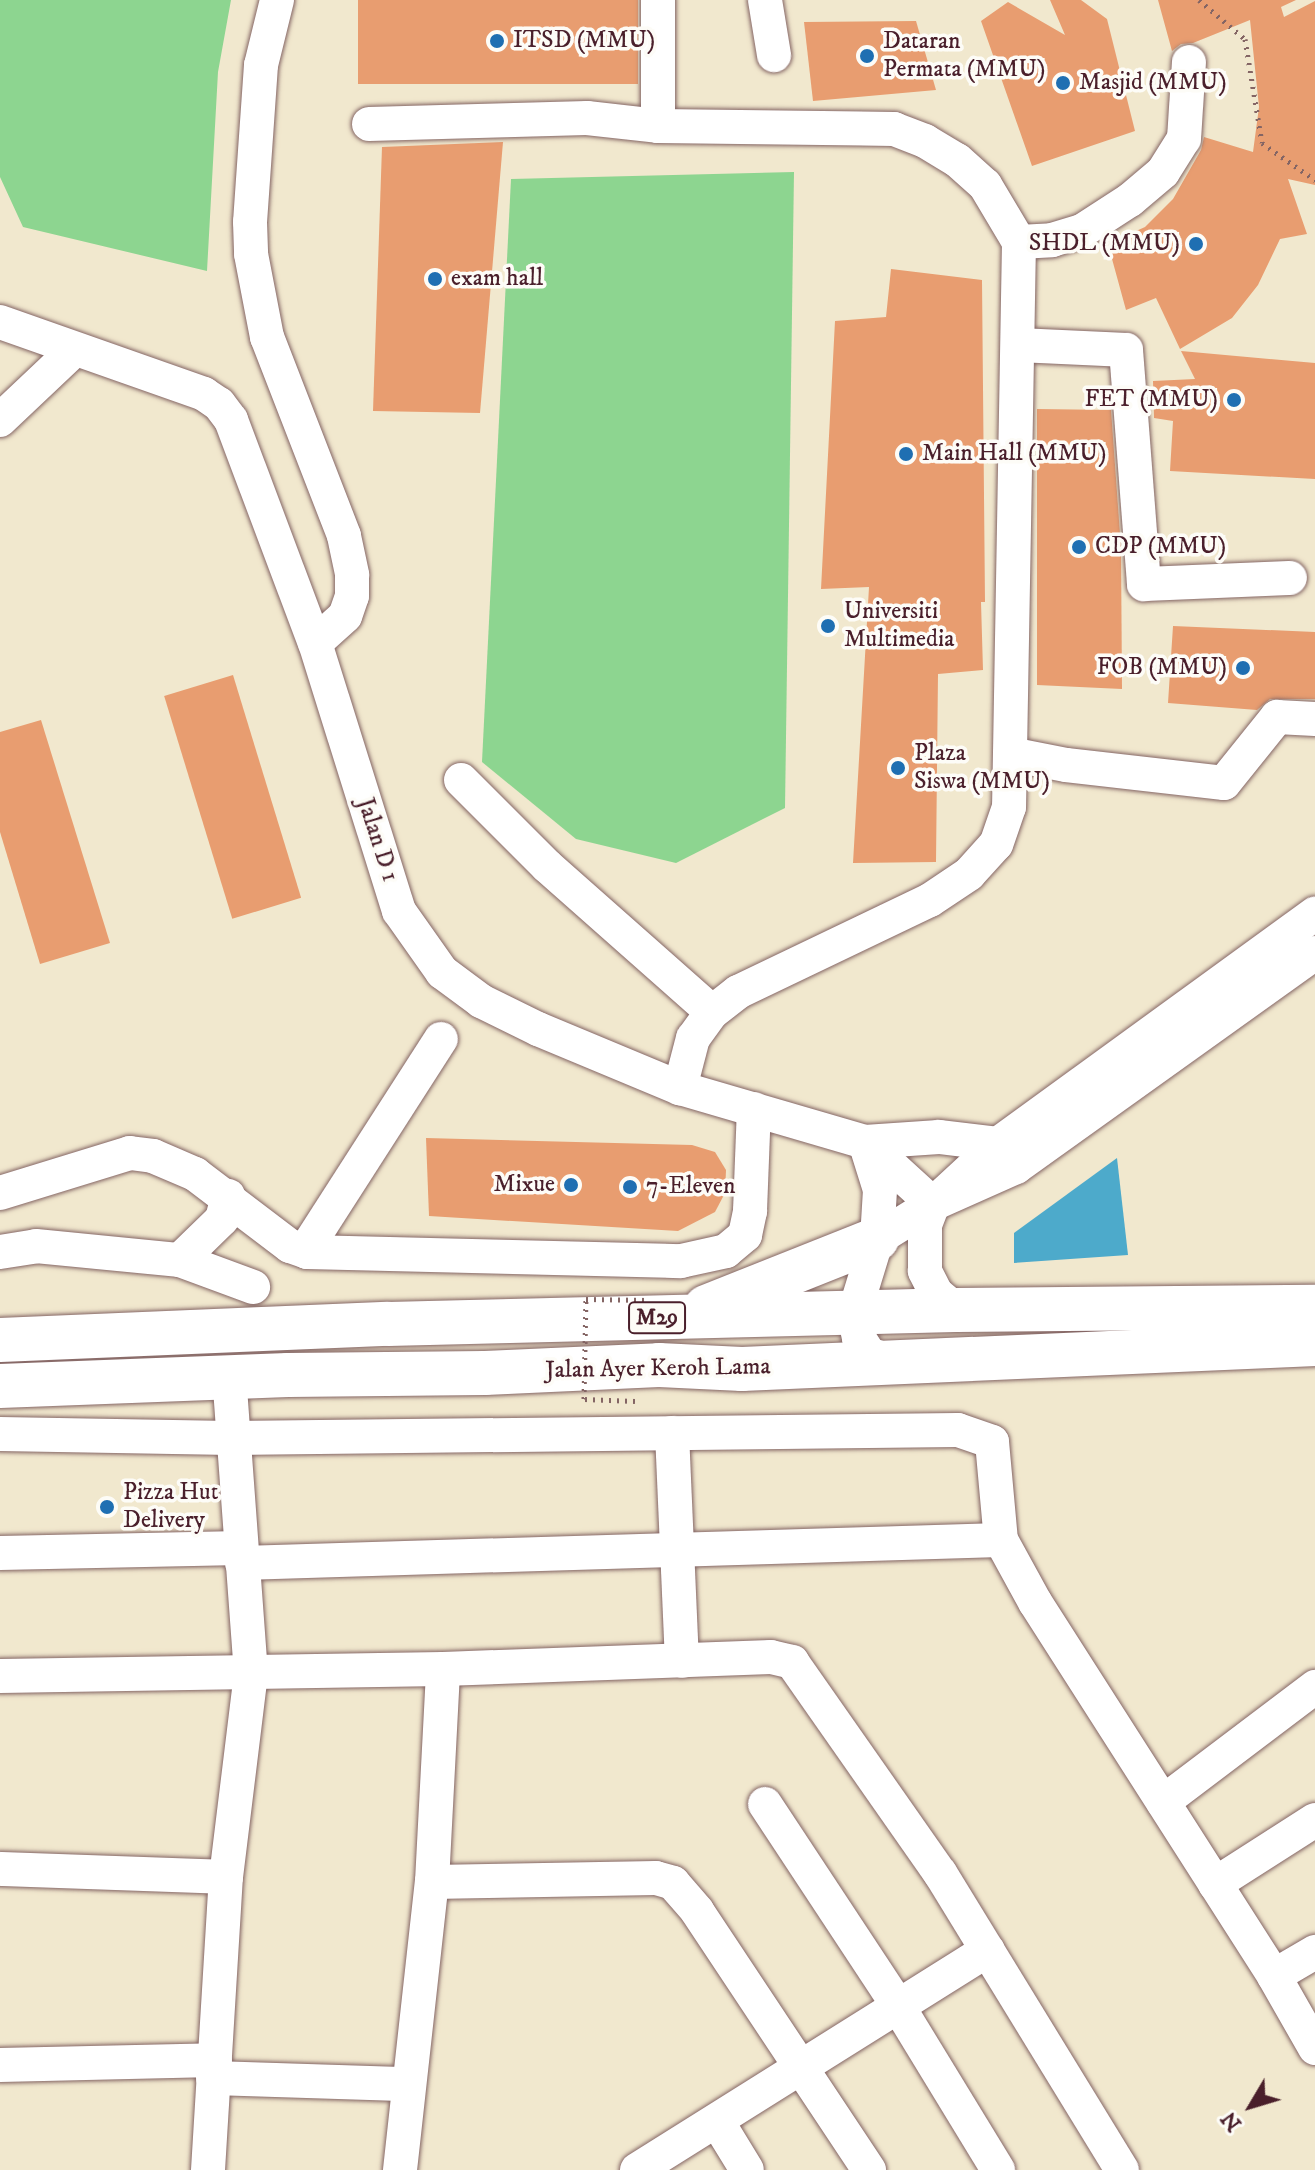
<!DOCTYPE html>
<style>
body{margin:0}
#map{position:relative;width:1315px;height:2170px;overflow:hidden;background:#f1e8ce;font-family:"IM FELL DW Pica",serif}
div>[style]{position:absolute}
.green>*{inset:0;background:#8dd590}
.water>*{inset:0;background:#4daacb}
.building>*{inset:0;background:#e89d70;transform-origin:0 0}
.path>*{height:5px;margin-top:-2.5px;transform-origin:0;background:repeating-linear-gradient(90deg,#846564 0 2px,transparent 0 8px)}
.roads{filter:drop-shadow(0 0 2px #846564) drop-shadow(0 0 2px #846564)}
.minor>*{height:34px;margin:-17px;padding:0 17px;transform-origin:17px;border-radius:17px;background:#fff}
.major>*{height:44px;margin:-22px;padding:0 22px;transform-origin:22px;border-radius:22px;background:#fff}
.path-bridge>*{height:5px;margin-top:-2.5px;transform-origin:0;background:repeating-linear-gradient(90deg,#846564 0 2px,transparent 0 8px)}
.dots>*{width:22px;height:22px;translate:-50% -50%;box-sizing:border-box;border:4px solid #fdfcf7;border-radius:50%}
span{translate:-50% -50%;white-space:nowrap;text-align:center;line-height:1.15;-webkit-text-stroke:7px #fdfcf7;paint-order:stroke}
.shield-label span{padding:2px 6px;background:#fdfcf7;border:2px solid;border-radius:6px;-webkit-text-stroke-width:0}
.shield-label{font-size:22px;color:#4a1f2b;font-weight:700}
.poi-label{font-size:24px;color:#4a1f2b}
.left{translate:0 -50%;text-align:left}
.right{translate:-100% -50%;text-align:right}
.street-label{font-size:24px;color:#4a1f2b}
.north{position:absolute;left:1211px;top:2066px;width:80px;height:80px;-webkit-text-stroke:6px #fdfcf7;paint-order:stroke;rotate:232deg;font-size:22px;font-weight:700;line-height:32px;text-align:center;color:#4a1f2b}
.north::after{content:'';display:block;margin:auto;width:28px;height:36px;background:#4a1f2b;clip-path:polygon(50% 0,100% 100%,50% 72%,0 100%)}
</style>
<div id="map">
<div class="green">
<i style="clip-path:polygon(0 0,231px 0,218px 72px,207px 271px,23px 227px,0 177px)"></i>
<i style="clip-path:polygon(794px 172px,785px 808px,676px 863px,576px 839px,482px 762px,511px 179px)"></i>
</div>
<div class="water">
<i style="clip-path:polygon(1117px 1158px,1128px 1255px,1014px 1263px,1014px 1233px)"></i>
</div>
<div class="building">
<i style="left:358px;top:0;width:280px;height:84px"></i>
<i style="clip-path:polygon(1050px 0,1081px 0,1107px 19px,1135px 131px,1032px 166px,981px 21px,1008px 2px,1065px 35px)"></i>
<i style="clip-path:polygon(1158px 0,1296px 0,1281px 7px,1284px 17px,1315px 1px,1315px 185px,1288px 179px,1307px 234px,1280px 239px,1258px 285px,1232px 318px,1180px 349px,1156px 298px,1126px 310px,1109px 248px,1125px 236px,1145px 227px,1173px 199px,1201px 150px,1204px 137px,1253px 152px,1259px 107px,1250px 20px,1193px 43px,1181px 44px,1172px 51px)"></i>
<i style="clip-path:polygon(916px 21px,936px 90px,813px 101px,804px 22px)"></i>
<i style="clip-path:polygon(503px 142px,480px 413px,373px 411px,382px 147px)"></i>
<i style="clip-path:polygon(891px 269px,982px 280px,985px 602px,981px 602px,983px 670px,938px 674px,936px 862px,853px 863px,869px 587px,821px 589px,835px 321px,886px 317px)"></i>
<i style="clip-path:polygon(1181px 351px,1315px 363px,1315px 479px,1170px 471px,1173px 421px,1154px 418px,1153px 381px,1195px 379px)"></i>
<i style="clip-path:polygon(1037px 409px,1111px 410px,1121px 548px,1122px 689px,1037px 685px)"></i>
<i style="clip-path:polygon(1173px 626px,1315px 632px,1315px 699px,1270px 699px,1257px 710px,1168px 703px)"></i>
<i style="left:233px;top:675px;width:233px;height:72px;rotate:73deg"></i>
<i style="clip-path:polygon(41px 720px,110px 943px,40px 964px,0 832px,0 732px)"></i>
<i style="clip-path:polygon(426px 1138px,692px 1145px,715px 1152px,726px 1170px,725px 1193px,715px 1212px,678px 1231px,429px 1216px)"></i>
</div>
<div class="path">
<i style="left:1199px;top:0;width:60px;rotate:40.3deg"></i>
<i style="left:1245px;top:39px;width:105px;rotate:80.7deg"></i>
<i style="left:1262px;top:143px;width:65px;rotate:34.9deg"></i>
</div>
<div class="roads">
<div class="minor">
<i style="left:277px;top:0;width:67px;rotate:103.8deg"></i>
<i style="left:261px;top:65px;width:157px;rotate:94deg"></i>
<i style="left:250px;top:222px;width:32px;rotate:88deg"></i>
<i style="left:251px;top:254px;width:85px;rotate:79.1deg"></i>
<i style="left:267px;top:337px;width:213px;rotate:68.8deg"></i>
<i style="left:344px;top:536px;width:40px;rotate:78deg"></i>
<i style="left:352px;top:575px;width:21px;rotate:90deg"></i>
<i style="left:352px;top:596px;width:21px;rotate:109deg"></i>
<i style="left:345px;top:616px;width:40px;rotate:138deg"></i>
<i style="left:765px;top:0;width:56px;rotate:80.7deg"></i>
<i style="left:369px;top:124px;width:218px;rotate:-1.6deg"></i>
<i style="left:587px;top:118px;width:71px;rotate:6.4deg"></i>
<i style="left:658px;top:126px;width:236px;rotate:0.7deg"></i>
<i style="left:894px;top:129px;width:33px;rotate:21deg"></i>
<i style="left:925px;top:141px;width:37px;rotate:31deg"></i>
<i style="left:957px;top:160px;width:38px;rotate:42deg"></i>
<i style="left:985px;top:185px;width:66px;rotate:59.2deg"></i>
<i style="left:1019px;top:242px;width:565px;rotate:91.01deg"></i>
<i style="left:1009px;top:807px;width:39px;rotate:109deg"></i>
<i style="left:996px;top:844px;width:40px;rotate:132deg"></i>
<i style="left:969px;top:874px;width:47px;rotate:146.3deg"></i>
<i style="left:930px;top:900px;width:213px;rotate:154.4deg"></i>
<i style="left:738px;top:992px;width:33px;rotate:142deg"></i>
<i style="left:712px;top:1012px;width:32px;rotate:126deg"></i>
<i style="left:693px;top:1038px;width:52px;rotate:104.6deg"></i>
<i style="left:658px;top:126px;width:126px;rotate:-90deg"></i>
<i style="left:1019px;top:242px;width:33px;rotate:-3deg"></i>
<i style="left:1052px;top:240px;width:31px;rotate:-17deg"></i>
<i style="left:1082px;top:231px;width:57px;rotate:-32.9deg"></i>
<i style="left:1130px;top:200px;width:43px;rotate:-40.3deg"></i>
<i style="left:1163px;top:172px;width:39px;rotate:-58deg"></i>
<i style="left:1184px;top:139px;width:77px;rotate:-86.3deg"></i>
<i style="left:0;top:322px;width:216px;rotate:19.4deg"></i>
<i style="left:204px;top:394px;width:18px;rotate:34deg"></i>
<i style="left:219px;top:404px;width:20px;rotate:53deg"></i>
<i style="left:231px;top:420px;width:238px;rotate:69.4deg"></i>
<i style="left:315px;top:643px;width:281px;rotate:72.6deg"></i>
<i style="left:399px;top:911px;width:75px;rotate:54.8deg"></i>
<i style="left:442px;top:972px;width:49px;rotate:36.6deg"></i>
<i style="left:481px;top:1001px;width:64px;rotate:26.2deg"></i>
<i style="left:538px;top:1029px;width:154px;rotate:22.6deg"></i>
<i style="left:680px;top:1088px;width:193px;rotate:16.3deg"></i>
<i style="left:865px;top:1142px;width:92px;rotate:42.4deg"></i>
<i style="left:1019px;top:345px;width:107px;rotate:2.7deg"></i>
<i style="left:1126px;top:350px;width:235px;rotate:85.6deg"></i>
<i style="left:1144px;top:584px;width:146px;rotate:-2.4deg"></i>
<i style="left:0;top:420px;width:103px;rotate:-43.4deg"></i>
<i style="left:1010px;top:754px;width:57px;rotate:11.1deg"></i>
<i style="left:1066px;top:765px;width:159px;rotate:6.5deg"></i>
<i style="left:1224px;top:783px;width:85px;rotate:-51.2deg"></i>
<i style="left:1277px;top:717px;width:38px;rotate:3deg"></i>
<i style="left:461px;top:780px;width:122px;rotate:45deg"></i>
<i style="left:547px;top:866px;width:220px;rotate:41.5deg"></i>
<i style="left:0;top:1193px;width:136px;rotate:-17.1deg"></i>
<i style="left:130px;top:1153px;width:23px;rotate:7deg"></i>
<i style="left:153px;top:1156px;width:46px;rotate:23.2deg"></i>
<i style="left:195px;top:1174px;width:119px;rotate:37.2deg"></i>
<i style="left:290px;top:1246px;width:18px;rotate:19deg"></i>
<i style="left:307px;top:1252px;width:374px;rotate:1.4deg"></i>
<i style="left:681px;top:1261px;width:46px;rotate:-12.5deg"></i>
<i style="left:726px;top:1251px;width:25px;rotate:-40deg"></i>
<i style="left:745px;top:1235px;width:25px;rotate:-78deg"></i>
<i style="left:750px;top:1211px;width:102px;rotate:-87.8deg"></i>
<i style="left:877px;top:1239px;width:66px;rotate:-32deg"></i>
<i style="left:933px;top:1204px;width:91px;rotate:-24deg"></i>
<i style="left:1016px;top:1167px;width:368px;rotate:-35.6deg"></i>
<i style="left:0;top:1252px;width:36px;rotate:-9deg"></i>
<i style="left:36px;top:1246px;width:145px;rotate:5.6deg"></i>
<i style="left:180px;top:1260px;width:78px;rotate:20.3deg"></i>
<i style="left:307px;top:1252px;width:6px;rotate:-81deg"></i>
<i style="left:308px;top:1246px;width:246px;rotate:-57.3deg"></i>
<i style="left:180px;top:1260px;width:59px;rotate:-44.3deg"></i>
<i style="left:222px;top:1219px;width:24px;rotate:-75deg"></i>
<i style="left:956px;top:1310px;width:26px;rotate:-140deg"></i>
<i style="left:936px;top:1293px;width:25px;rotate:-117deg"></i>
<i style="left:925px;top:1271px;width:46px;rotate:-90deg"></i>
<i style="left:925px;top:1225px;width:22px;rotate:-69deg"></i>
<i style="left:933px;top:1204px;width:88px;rotate:-42.7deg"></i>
<i style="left:998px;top:1144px;width:392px;rotate:-36deg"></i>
<i style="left:887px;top:1360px;width:19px;rotate:-162deg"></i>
<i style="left:869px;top:1354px;width:19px;rotate:-122deg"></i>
<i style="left:859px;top:1338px;width:25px;rotate:-102deg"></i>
<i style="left:854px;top:1314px;width:78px;rotate:-73deg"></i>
<i style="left:877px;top:1239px;width:49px;rotate:-86.5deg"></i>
<i style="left:880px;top:1190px;width:50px;rotate:-107.4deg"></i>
<i style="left:865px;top:1142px;width:74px;rotate:-3.9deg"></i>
<i style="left:939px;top:1137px;width:59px;rotate:6.8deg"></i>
<i style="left:672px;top:1433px;width:228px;rotate:87.5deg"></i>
<i style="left:0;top:1434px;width:231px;rotate:1deg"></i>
<i style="left:231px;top:1438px;width:727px;rotate:-0.63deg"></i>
<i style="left:958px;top:1430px;width:36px;rotate:19deg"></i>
<i style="left:992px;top:1442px;width:98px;rotate:84.8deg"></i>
<i style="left:1001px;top:1540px;width:71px;rotate:61.3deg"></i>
<i style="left:1035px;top:1602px;width:444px;rotate:57.4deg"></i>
<i style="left:1274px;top:1976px;width:83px;rotate:60.3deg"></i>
<i style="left:0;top:1553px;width:241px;rotate:-1.2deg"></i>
<i style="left:242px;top:1563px;width:759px;rotate:-1.74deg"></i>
<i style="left:0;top:1676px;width:443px;rotate:-0.9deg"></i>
<i style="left:443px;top:1669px;width:328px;rotate:-2.1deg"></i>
<i style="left:771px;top:1657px;width:22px;rotate:13deg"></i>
<i style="left:792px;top:1662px;width:258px;rotate:55deg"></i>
<i style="left:940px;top:1873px;width:348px;rotate:58.5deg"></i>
<i style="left:1163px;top:1802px;width:191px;rotate:-37.1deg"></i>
<i style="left:765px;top:1804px;width:242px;rotate:56.6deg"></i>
<i style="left:898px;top:2006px;width:192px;rotate:58.6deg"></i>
<i style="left:0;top:1869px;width:226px;rotate:2deg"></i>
<i style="left:432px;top:1882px;width:224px;rotate:-1deg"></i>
<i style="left:656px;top:1878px;width:18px;rotate:16deg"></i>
<i style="left:673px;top:1883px;width:37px;rotate:49deg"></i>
<i style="left:697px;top:1911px;width:311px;rotate:56.4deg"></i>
<i style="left:1215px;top:1884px;width:119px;rotate:-32.6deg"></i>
<i style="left:1274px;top:1976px;width:48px;rotate:-30.3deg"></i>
<i style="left:0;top:2065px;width:215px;rotate:-1.3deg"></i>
<i style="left:213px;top:2078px;width:196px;rotate:1.8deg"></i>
<i style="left:717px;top:2121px;width:57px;rotate:58.5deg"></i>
<i style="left:208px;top:2170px;width:294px;rotate:-86.5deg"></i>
<i style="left:226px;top:1877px;width:205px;rotate:-83deg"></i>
<i style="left:251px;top:1674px;width:298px;rotate:-94.2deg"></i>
<i style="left:400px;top:2170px;width:290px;rotate:-83.7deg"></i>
<i style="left:432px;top:1882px;width:213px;rotate:-87deg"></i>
<i style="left:637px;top:2170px;width:414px;rotate:-32.1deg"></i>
</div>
<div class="major">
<i style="left:706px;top:1307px;width:184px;rotate:-21.7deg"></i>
<i style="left:0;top:1340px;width:388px;rotate:-2.4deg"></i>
<i style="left:388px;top:1324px;width:568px;rotate:-1.41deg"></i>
<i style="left:956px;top:1310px;width:359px;rotate:-0.5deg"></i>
<i style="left:0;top:1386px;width:288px;rotate:-2.2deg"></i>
<i style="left:288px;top:1375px;width:197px;rotate:-0.6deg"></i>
<i style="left:485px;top:1373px;width:174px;rotate:-2.6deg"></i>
<i style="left:659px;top:1365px;width:83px;rotate:2.8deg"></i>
<i style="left:742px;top:1369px;width:574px;rotate:-2.5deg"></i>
</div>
</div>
<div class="path-bridge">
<i style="left:635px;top:1401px;width:51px;rotate:-177.8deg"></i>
<i style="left:584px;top:1399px;width:100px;rotate:-88.9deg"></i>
<i style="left:586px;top:1299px;width:63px;rotate:0.9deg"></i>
</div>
<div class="dots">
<i style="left:497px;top:41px;background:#1f6fb2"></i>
<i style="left:867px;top:56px;background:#1f6fb2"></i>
<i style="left:1063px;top:83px;background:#1f6fb2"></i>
<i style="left:1196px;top:244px;background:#1f6fb2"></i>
<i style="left:435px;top:279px;background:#1f6fb2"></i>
<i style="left:1234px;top:400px;background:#1f6fb2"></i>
<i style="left:906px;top:454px;background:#1f6fb2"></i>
<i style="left:1079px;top:547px;background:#1f6fb2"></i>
<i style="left:828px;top:626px;background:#1f6fb2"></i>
<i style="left:1243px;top:668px;background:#1f6fb2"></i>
<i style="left:898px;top:768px;background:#1f6fb2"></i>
<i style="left:571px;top:1185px;background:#1f6fb2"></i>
<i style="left:630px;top:1187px;background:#1f6fb2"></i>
<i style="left:107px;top:1507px;background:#1f6fb2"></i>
</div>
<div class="shield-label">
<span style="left:657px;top:1318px">M29</span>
</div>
<div class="poi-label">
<span class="left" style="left:513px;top:41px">ITSD (MMU)</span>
<span class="left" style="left:883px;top:56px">Dataran<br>Permata (MMU)</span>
<span class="left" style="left:1079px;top:83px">Masjid (MMU)</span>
<span class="right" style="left:1180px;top:244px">SHDL (MMU)</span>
<span class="left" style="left:451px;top:279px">exam hall</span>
<span class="right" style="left:1218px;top:400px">FET (MMU)</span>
<span class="left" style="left:922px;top:454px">Main Hall (MMU)</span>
<span class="left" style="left:1095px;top:547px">CDP (MMU)</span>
<span class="left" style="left:844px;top:626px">Universiti<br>Multimedia</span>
<span class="right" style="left:1227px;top:668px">FOB (MMU)</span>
<span class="left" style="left:914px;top:768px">Plaza<br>Siswa (MMU)</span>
<span class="right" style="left:555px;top:1185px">Mixue</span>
<span class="left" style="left:646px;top:1187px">7-Eleven</span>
<span class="left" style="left:123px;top:1507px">Pizza Hut<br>Delivery</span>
</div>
<div class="street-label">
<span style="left:377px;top:840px;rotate:72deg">Jalan D 1</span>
<span style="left:658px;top:1369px;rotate:-1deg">Jalan Ayer Keroh Lama</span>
</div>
<div class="north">N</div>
</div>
